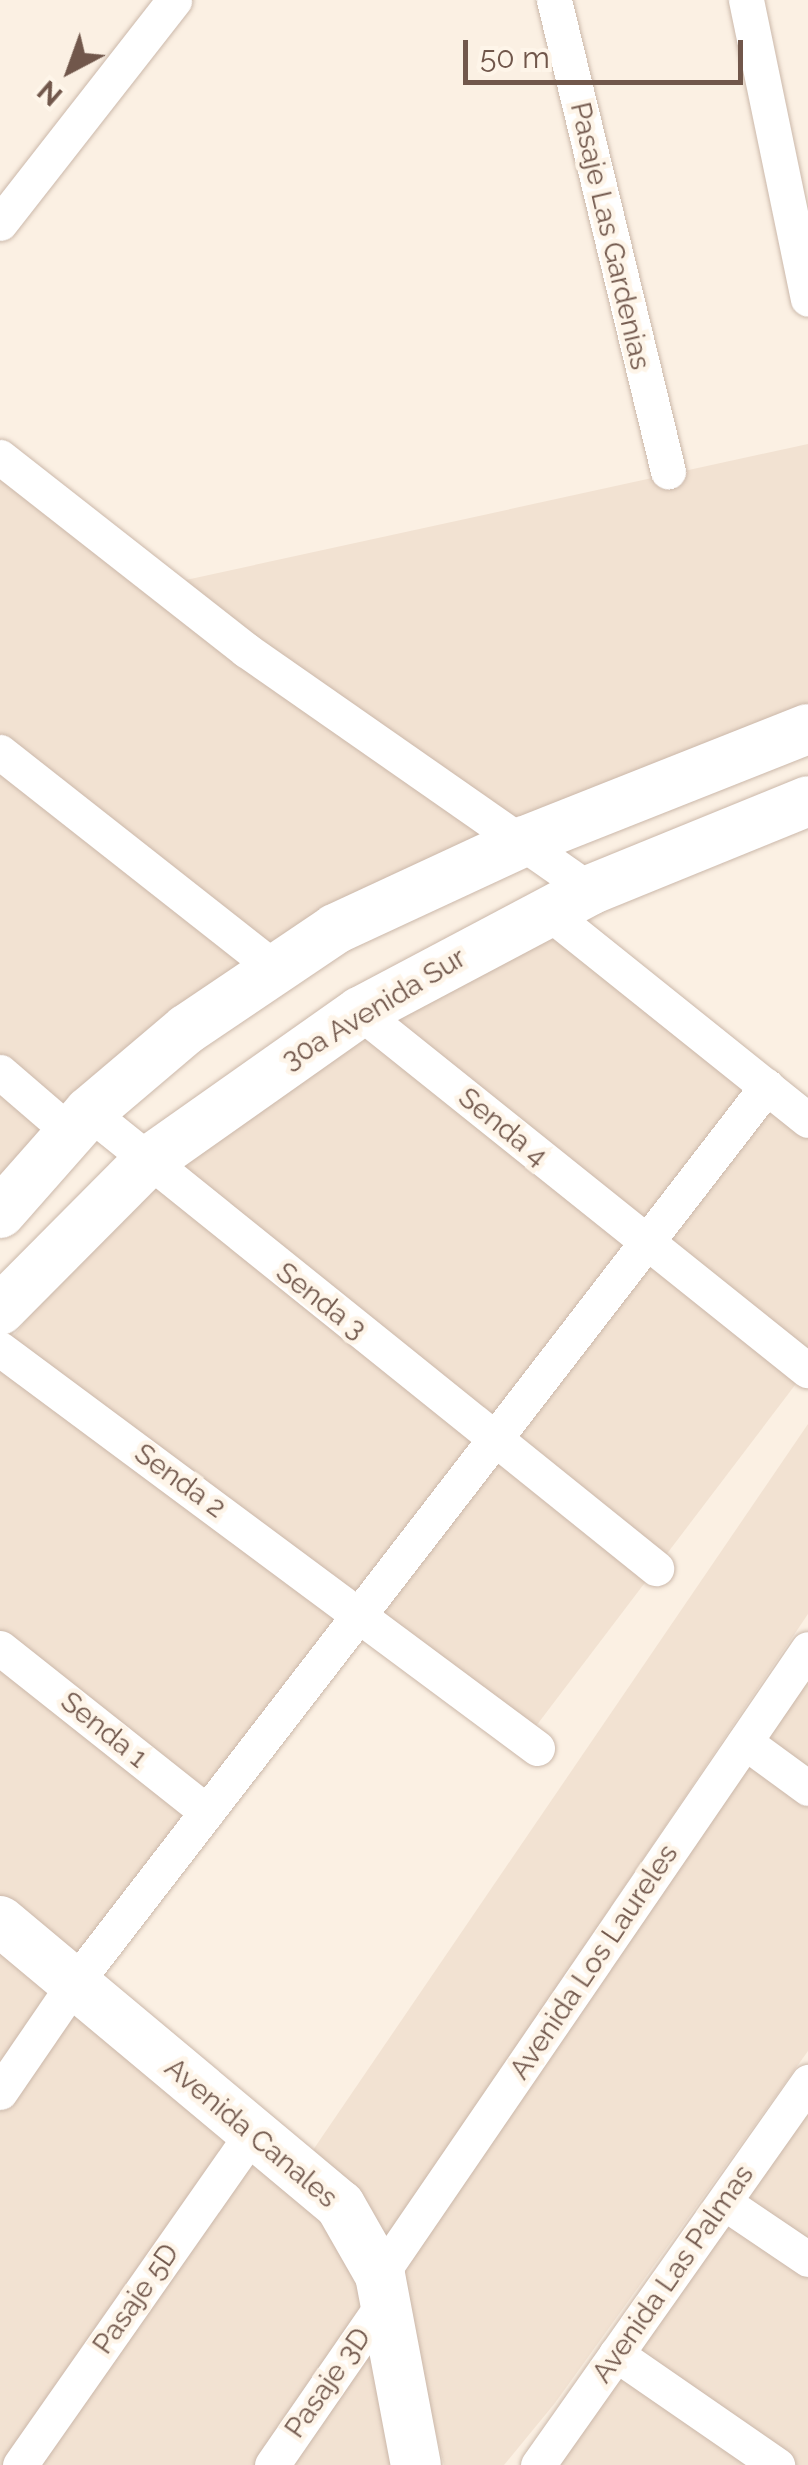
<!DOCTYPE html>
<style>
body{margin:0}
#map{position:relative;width:808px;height:2465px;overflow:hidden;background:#fbf0e3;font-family:Raleway,sans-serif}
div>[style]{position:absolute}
.residential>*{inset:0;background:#f2e2d2;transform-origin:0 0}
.roads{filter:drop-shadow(0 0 2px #cbb8aa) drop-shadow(0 0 2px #cbb8aa)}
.street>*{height:35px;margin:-17.5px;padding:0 17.5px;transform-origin:17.5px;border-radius:17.5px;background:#fff}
.secondary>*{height:50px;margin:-25px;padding:0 25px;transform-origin:25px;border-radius:25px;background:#fff}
span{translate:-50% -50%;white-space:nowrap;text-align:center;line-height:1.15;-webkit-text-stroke:9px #fef5e9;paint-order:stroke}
.street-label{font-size:28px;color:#71574b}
.north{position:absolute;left:20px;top:20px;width:100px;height:100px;-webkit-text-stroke:8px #fef5e9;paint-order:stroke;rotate:221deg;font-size:28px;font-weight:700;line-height:40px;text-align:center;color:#71574b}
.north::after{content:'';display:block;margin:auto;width:35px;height:45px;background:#71574b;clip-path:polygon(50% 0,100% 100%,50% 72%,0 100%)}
.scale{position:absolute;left:463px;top:40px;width:280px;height:45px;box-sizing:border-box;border:5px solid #71574b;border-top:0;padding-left:12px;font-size:30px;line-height:35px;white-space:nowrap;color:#71574b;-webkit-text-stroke:8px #fef5e9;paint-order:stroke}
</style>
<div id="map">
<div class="residential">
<i style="clip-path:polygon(808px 444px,808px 713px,527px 827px,172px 583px)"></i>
<i style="clip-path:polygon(0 465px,513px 841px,274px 964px,0 747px)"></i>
<i style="clip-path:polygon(0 759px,266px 968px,71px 1123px,0 1062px)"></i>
<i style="clip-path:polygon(544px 920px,753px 1089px,645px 1230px,374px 1013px)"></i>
<i style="clip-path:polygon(359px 1021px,637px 1243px,493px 1427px,159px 1163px)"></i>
<i style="clip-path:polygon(0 1078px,65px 1134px,0 1207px)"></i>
<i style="clip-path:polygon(765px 1100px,808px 1134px,808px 1368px,530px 1734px,370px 1612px)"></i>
<i style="left:147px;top:1171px;width:430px;height:225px;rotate:39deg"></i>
<i style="clip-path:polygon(0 1360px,346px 1614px,208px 1798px,0 1635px)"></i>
<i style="clip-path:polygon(808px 1424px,808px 1614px,383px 2245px,311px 2153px)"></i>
<i style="clip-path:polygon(0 1656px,198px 1814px,73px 1973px,0 1905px)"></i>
<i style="clip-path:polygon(808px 1671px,808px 1776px,759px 1741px)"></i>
<i style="clip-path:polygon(747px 1764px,808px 1807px,808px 2051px,555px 2403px,504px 2465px,444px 2465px,397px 2282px)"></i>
<i style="clip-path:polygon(0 1923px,74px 1984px,0 2092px)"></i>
<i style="clip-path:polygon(75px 2001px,245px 2143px,380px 2275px,407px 2465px,0 2465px,0 2111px)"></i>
<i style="clip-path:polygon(808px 2093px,808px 2253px,733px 2202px)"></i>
<i style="clip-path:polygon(726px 2208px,808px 2265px,808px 2465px,788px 2465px,628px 2352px)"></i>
<i style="clip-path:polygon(616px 2354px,774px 2465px,543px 2465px)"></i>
</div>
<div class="roads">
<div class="street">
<i style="left:554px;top:0;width:485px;rotate:76.4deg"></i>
<i style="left:746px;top:0;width:305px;rotate:78.3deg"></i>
<i style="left:0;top:223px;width:283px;rotate:-52deg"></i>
<i style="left:0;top:457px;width:313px;rotate:38.1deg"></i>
<i style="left:246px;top:650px;width:419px;rotate:34.9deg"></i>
<i style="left:0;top:752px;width:349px;rotate:38.2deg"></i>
<i style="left:547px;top:911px;width:334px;rotate:38.7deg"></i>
<i style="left:360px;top:1012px;width:573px;rotate:38.69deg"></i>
<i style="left:0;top:1072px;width:94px;rotate:40.7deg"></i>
<i style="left:89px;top:1112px;width:728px;rotate:38.81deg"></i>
<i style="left:0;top:1349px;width:669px;rotate:36.61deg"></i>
<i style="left:0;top:1648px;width:264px;rotate:38.4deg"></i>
<i style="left:745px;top:1742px;width:78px;rotate:36.1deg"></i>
<i style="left:0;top:2092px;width:131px;rotate:-55.6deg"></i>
<i style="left:74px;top:1984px;width:1134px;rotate:-52.34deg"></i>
<i style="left:725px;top:2203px;width:100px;rotate:34deg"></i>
<i style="left:380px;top:2275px;width:758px;rotate:-55.64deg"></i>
<i style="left:616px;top:2354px;width:196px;rotate:34.6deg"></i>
<i style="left:20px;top:2465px;width:404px;rotate:-55deg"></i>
<i style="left:272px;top:2465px;width:199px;rotate:-55.4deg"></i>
<i style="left:538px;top:2465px;width:469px;rotate:-54.8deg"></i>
</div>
<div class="secondary">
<i style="left:0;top:1213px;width:135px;rotate:-48.6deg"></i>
<i style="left:89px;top:1112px;width:128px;rotate:-40.3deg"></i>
<i style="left:187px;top:1029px;width:179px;rotate:-34deg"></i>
<i style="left:335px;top:929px;width:209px;rotate:-24.9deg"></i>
<i style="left:525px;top:841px;width:304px;rotate:-21.6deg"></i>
<i style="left:0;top:1310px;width:209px;rotate:-45.2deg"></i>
<i style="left:147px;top:1162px;width:261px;rotate:-35.2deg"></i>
<i style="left:360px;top:1012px;width:260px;rotate:-27.9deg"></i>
<i style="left:590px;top:890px;width:235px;rotate:-22.2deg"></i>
<i style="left:0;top:1921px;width:443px;rotate:39.9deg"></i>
<i style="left:340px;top:2205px;width:81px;rotate:60.3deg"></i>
<i style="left:380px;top:2275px;width:193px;rotate:79.3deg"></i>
</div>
</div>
<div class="street-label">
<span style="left:610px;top:236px;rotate:77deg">Pasaje Las Gardenias</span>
<span style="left:374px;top:1009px;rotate:-31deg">30a Avenida Sur</span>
<span style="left:503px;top:1127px;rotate:39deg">Senda 4</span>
<span style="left:321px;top:1301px;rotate:38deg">Senda 3</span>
<span style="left:180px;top:1481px;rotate:36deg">Senda 2</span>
<span style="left:104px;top:1730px;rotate:39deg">Senda 1</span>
<span style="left:594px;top:1962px;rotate:-56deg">Avenida Los Laureles</span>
<span style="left:251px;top:2133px;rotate:40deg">Avenida Canales</span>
<span style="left:673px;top:2274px;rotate:-55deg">Avenida Las Palmas</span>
<span style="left:136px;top:2299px;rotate:-55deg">Pasaje 5D</span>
<span style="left:328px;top:2383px;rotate:-55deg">Pasaje 3D</span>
</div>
<div class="north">N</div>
<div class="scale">50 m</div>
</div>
